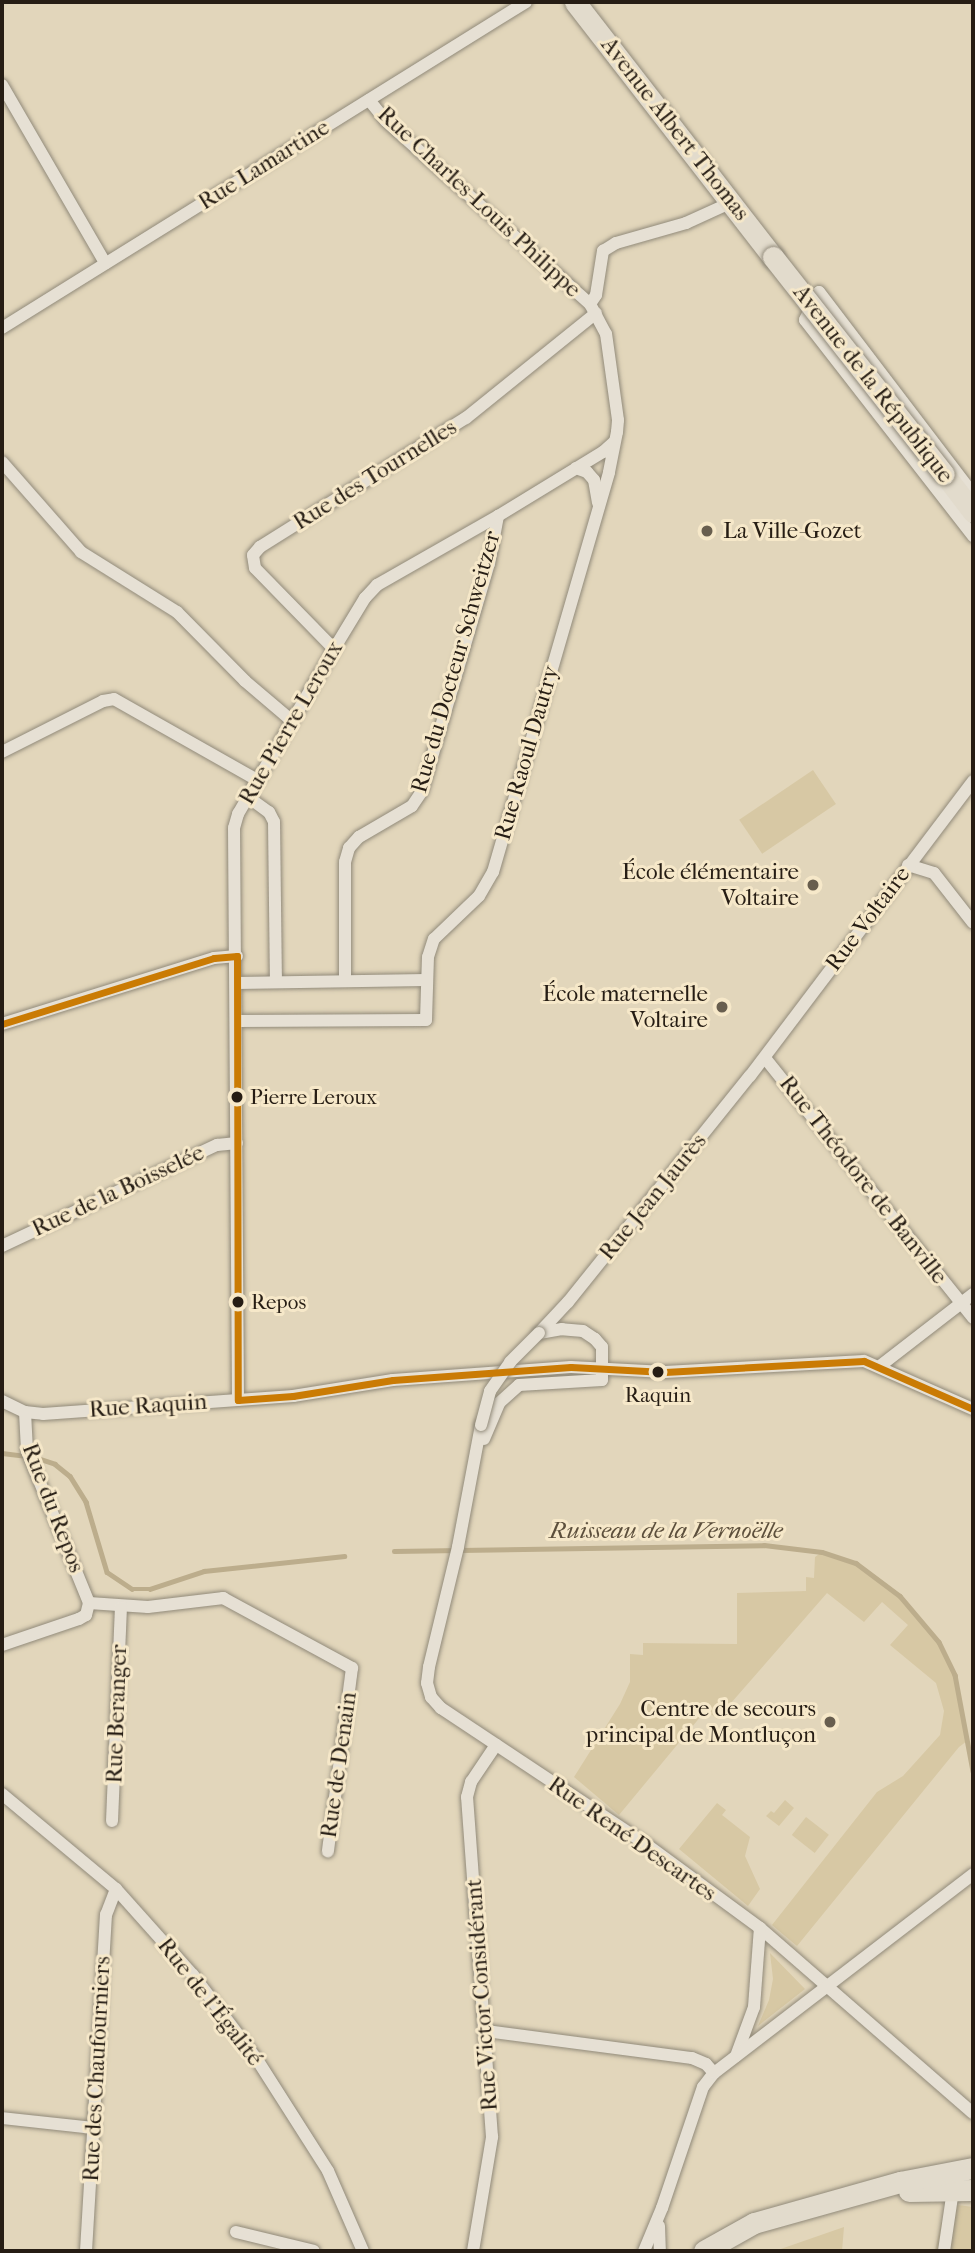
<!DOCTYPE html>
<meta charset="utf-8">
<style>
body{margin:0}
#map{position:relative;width:975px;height:2253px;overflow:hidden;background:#e2d6bb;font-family:"IM FELL French Canon",serif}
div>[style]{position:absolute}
.green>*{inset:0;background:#d7c8a4;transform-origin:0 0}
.stream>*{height:4.5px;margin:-2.25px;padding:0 2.25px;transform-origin:2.25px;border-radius:2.25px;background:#bcad8c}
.roads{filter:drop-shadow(0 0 2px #918a7a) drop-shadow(0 0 2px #918a7a)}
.street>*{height:12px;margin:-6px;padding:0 6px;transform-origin:6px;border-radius:6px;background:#e6e0d4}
.primary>*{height:21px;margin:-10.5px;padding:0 10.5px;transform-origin:10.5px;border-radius:10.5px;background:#e2dbcc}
.bridges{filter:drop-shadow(0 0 2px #918a7a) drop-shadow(0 0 2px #918a7a)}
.street-bridge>*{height:12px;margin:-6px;padding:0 6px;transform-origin:6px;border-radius:6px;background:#e6e0d4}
.primary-bridge>*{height:21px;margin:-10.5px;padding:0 10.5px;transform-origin:10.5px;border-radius:10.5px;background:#e2dbcc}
.bus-1>*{height:7px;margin:-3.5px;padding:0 3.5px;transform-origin:3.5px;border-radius:3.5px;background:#ca7b04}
.dots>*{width:19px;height:19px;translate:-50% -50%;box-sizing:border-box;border:4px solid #f6e8c9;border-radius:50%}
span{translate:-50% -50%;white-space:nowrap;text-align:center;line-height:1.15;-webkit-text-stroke:6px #f6e8c9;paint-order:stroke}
.bus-label{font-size:21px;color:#261d14}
.left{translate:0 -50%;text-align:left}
.street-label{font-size:23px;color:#261d14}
.poi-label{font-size:23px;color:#261d14}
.right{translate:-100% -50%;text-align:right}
.water-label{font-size:24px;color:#5c4f3c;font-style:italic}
.frame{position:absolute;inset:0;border:4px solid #261d14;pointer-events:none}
</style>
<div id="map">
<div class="green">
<i style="left:813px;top:770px;width:41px;height:89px;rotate:56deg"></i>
<i style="clip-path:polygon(822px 1552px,856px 1563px,900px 1596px,939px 1642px,955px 1675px,967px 1741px,959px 1747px,797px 1946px,772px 1925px,877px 1792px,903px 1776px,940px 1735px,944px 1711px,936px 1683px,890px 1645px,908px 1625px,882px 1602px,864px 1622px,827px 1593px,717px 1719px,706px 1710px,619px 1815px,574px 1777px,620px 1704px,630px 1682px,630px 1654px,643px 1655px,643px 1643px,737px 1644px,737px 1593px,806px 1591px,806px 1577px,814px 1578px,815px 1557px)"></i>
<i style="clip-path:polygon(785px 1800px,794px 1808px,779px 1826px,766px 1816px,771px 1811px,774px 1813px)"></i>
<i style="clip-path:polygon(717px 1803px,726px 1810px,722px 1815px,750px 1837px,745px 1856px,760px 1889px,748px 1906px,679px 1849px)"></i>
<i style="left:806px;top:1817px;width:29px;height:23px;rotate:38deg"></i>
<i style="clip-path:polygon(770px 1953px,805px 1989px,758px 2026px,769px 2000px,773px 1979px)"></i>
<i style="clip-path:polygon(958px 2205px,973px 2207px,973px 2251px,935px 2251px,941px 2223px)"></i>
<i style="clip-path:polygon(844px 2227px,842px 2251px,775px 2251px)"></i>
</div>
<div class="stream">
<i style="left:2px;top:1453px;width:23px;rotate:7deg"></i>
<i style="left:34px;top:1457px;width:22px;rotate:18deg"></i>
<i style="left:55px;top:1464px;width:19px;rotate:39deg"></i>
<i style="left:70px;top:1476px;width:31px;rotate:58deg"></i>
<i style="left:86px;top:1502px;width:73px;rotate:73.3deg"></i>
<i style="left:107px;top:1572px;width:30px;rotate:34deg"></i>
<i style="left:132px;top:1589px;width:18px"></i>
<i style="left:150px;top:1589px;width:57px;rotate:-18.4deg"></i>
<i style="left:204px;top:1571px;width:141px;rotate:-6.1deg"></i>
<i style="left:394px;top:1551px;width:370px;rotate:-0.9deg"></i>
<i style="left:764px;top:1545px;width:58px;rotate:6.9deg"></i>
<i style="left:822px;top:1552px;width:36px;rotate:18deg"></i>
<i style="left:856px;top:1563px;width:55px;rotate:36.9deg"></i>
<i style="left:900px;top:1596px;width:60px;rotate:49.7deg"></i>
<i style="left:939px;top:1642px;width:37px;rotate:64deg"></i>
<i style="left:955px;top:1675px;width:98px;rotate:79.4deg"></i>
</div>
<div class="roads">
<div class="street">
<i style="left:2px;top:85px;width:206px;rotate:59.9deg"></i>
<i style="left:590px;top:304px;width:11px;rotate:-56deg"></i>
<i style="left:596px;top:295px;width:45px;rotate:-81deg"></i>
<i style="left:603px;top:251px;width:15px;rotate:-32deg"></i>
<i style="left:616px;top:243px;width:73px;rotate:-15.9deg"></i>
<i style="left:686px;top:223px;width:51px;rotate:-24.5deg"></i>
<i style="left:2px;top:328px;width:617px;rotate:-31.89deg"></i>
<i style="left:2px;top:462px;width:120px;rotate:48.7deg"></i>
<i style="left:81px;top:552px;width:113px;rotate:32deg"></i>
<i style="left:177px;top:612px;width:97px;rotate:45.4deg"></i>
<i style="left:245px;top:681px;width:60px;rotate:40.3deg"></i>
<i style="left:576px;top:468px;width:12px;rotate:20deg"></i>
<i style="left:587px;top:472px;width:11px;rotate:49deg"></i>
<i style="left:594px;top:480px;width:23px;rotate:80deg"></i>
<i style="left:973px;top:494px;width:254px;rotate:-127.3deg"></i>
<i style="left:819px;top:292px;width:31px;rotate:117deg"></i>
<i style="left:805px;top:320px;width:274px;rotate:52.1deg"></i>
<i style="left:334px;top:649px;width:113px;rotate:-134.3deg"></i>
<i style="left:255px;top:568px;width:13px;rotate:-99deg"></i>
<i style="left:253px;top:555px;width:11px;rotate:-49deg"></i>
<i style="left:260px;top:547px;width:243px;rotate:-32.1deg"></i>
<i style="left:466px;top:418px;width:167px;rotate:-38.9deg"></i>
<i style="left:2px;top:752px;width:113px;rotate:-26.8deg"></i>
<i style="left:103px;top:701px;width:11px;rotate:-10deg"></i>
<i style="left:114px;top:699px;width:164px;rotate:29.5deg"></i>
<i style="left:248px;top:797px;width:26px;rotate:36deg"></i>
<i style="left:269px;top:812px;width:11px;rotate:63deg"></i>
<i style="left:274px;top:822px;width:160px;rotate:89.3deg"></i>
<i style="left:908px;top:865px;width:27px;rotate:17deg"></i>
<i style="left:934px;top:873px;width:63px;rotate:52deg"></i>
<i style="left:345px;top:981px;width:119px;rotate:-90deg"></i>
<i style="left:345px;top:862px;width:15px;rotate:-74deg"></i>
<i style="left:349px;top:848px;width:15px;rotate:-48deg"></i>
<i style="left:359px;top:837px;width:61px;rotate:-30.3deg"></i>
<i style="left:412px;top:806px;width:18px;rotate:-56deg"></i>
<i style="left:422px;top:791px;width:237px;rotate:-73.6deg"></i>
<i style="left:489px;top:564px;width:49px;rotate:-79.4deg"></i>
<i style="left:237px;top:983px;width:189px;rotate:-0.9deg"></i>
<i style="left:237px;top:1021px;width:189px;rotate:-0.3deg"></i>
<i style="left:426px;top:1020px;width:63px;rotate:-88.2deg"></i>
<i style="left:428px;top:957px;width:19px;rotate:-72deg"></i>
<i style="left:434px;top:939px;width:62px;rotate:-43.7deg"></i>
<i style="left:479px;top:896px;width:28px;rotate:-60deg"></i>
<i style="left:493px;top:872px;width:416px;rotate:-73.8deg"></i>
<i style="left:609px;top:472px;width:41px;rotate:-78.7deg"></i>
<i style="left:617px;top:432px;width:12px;rotate:-85deg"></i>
<i style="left:618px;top:420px;width:87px;rotate:-97.9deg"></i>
<i style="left:606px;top:334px;width:34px;rotate:-118deg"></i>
<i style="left:590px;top:304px;width:274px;rotate:-138.1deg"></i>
<i style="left:386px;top:121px;width:27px;rotate:-129deg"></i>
<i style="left:2px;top:1024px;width:222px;rotate:-17.3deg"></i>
<i style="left:214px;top:958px;width:23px;rotate:-5deg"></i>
<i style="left:765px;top:1058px;width:333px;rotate:51.3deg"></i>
<i style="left:2px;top:1246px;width:238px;rotate:-25.2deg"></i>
<i style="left:217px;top:1145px;width:20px;rotate:-6deg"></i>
<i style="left:539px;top:1333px;width:42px;rotate:-46.9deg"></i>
<i style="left:568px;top:1302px;width:290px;rotate:-51.2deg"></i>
<i style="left:750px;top:1076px;width:370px;rotate:-52.9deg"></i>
<i style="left:880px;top:1366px;width:118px;rotate:-37.7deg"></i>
<i style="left:238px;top:1400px;width:572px;rotate:-90.4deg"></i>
<i style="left:234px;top:828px;width:15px;rotate:-74deg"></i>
<i style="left:238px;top:814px;width:191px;rotate:-59.8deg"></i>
<i style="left:334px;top:649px;width:60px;rotate:-58.7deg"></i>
<i style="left:365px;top:598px;width:18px;rotate:-47deg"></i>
<i style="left:377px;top:585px;width:139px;rotate:-29.7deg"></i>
<i style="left:498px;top:516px;width:123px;rotate:-31.4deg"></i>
<i style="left:603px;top:452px;width:15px;rotate:-42deg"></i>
<i style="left:2px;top:1401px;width:25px;rotate:26deg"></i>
<i style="left:25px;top:1412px;width:18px;rotate:6deg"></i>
<i style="left:43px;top:1414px;width:251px;rotate:-4.1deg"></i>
<i style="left:293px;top:1396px;width:101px;rotate:-9.1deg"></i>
<i style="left:393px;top:1380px;width:178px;rotate:-4.2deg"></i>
<i style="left:571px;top:1367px;width:94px;rotate:3deg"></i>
<i style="left:665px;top:1372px;width:199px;rotate:-3.2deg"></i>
<i style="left:864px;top:1361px;width:119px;rotate:23.8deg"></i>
<i style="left:25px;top:1412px;width:39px;rotate:87deg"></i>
<i style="left:27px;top:1451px;width:164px;rotate:67.8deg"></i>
<i style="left:481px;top:1425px;width:124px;rotate:100.7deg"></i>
<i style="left:458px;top:1547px;width:123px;rotate:103.6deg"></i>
<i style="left:429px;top:1667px;width:16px;rotate:97deg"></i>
<i style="left:427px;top:1683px;width:15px;rotate:74deg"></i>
<i style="left:431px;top:1697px;width:15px;rotate:48deg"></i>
<i style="left:441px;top:1708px;width:247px;rotate:33.6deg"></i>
<i style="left:647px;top:1845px;width:140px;rotate:36.3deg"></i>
<i style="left:760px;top:1928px;width:282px;rotate:41deg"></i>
<i style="left:484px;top:1439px;width:39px;rotate:-67deg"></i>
<i style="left:499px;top:1403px;width:27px;rotate:-42deg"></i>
<i style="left:519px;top:1385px;width:83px;rotate:-3.4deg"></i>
<i style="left:602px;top:1380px;width:33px;rotate:-90deg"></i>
<i style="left:602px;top:1347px;width:11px;rotate:-131deg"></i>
<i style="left:595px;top:1339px;width:14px;rotate:-146deg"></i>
<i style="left:583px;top:1331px;width:21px;rotate:-175deg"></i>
<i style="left:562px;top:1329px;width:23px;rotate:170deg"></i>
<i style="left:89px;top:1603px;width:59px;rotate:3.9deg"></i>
<i style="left:148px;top:1607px;width:76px;rotate:-6.8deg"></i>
<i style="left:223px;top:1598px;width:147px;rotate:28.5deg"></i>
<i style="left:352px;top:1668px;width:185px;rotate:97.5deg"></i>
<i style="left:2px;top:1645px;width:81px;rotate:-18.7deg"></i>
<i style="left:79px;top:1619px;width:8px;rotate:-30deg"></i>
<i style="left:86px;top:1615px;width:12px;rotate:-76deg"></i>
<i style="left:2px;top:1794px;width:148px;rotate:39.8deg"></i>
<i style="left:116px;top:1889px;width:115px;rotate:48.2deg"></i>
<i style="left:193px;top:1975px;width:108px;rotate:52.9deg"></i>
<i style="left:258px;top:2061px;width:130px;rotate:57.5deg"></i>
<i style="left:328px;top:2171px;width:87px;rotate:66.4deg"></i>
<i style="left:112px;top:1821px;width:214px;rotate:-87.6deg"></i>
<i style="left:486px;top:2031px;width:208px;rotate:7.5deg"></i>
<i style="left:692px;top:2058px;width:15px;rotate:23deg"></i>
<i style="left:706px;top:2064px;width:12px;rotate:48deg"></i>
<i style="left:736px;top:2056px;width:52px;rotate:-69.8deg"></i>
<i style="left:754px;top:2007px;width:79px;rotate:-85.7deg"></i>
<i style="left:2px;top:2118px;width:93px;rotate:6.2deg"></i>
<i style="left:659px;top:2226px;width:25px;rotate:88deg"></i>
<i style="left:236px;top:2232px;width:80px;rotate:13.7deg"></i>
<i style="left:86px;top:2251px;width:337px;rotate:-86.6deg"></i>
<i style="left:106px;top:1915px;width:28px;rotate:-69deg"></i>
<i style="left:473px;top:2251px;width:116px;rotate:-80.5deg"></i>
<i style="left:492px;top:2137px;width:341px;rotate:-94.2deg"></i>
<i style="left:467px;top:1797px;width:16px;rotate:-75deg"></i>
<i style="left:471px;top:1782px;width:45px;rotate:-56deg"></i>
<i style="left:644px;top:2251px;width:47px;rotate:-67.3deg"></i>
<i style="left:662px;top:2208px;width:128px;rotate:-71.3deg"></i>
<i style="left:703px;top:2087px;width:18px;rotate:-52deg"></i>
<i style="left:714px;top:2073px;width:327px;rotate:-37.5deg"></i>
<i style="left:944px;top:2251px;width:62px;rotate:-81.6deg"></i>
</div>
<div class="primary">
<i style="left:575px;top:2px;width:323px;rotate:52.2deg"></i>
<i style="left:944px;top:474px;width:48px;rotate:52.7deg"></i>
<i style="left:909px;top:2191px;width:64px;rotate:-0.9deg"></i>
<i style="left:704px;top:2251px;width:57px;rotate:-29.2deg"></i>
<i style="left:754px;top:2223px;width:152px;rotate:-15.7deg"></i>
<i style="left:900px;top:2182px;width:74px;rotate:-10.9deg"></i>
</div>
</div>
<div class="bridges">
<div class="street-bridge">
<i style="left:481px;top:1425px;width:35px;rotate:-75deg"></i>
<i style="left:490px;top:1391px;width:35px;rotate:-55deg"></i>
<i style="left:510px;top:1362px;width:41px;rotate:-45deg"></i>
</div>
<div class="primary-bridge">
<i style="left:773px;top:257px;width:276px;rotate:51.8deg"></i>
</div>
</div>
<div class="bus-1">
<i style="left:237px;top:956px;width:444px;rotate:89.9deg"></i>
<i style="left:2px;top:1024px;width:222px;rotate:-17.3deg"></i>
<i style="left:214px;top:958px;width:23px;rotate:-5deg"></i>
<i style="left:238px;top:1400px;width:55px;rotate:-4.2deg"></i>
<i style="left:293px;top:1396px;width:101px;rotate:-9.1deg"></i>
<i style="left:393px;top:1380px;width:178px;rotate:-4.2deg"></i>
<i style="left:571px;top:1367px;width:94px;rotate:3deg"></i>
<i style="left:665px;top:1372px;width:199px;rotate:-3.2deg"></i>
<i style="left:864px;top:1361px;width:119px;rotate:23.8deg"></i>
</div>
<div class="dots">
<i style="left:707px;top:531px;background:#685e4e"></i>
<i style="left:813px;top:885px;background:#685e4e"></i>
<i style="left:722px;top:1007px;background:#685e4e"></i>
<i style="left:237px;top:1097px;background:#261d14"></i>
<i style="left:238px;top:1302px;background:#261d14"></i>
<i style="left:658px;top:1372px;background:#261d14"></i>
<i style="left:830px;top:1722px;background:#685e4e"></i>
</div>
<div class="bus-label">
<span class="left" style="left:250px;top:1097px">Pierre Leroux</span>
<span class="left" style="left:251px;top:1302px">Repos</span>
<span style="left:658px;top:1395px">Raquin</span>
</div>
<div class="street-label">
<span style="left:675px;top:129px;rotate:52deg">Avenue Albert Thomas</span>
<span style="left:264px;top:165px;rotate:-32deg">Rue Lamartine</span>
<span style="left:479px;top:202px;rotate:43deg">Rue Charles-Louis Philippe</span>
<span style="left:873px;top:384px;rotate:52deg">Avenue de la République</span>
<span style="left:375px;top:475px;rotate:-32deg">Rue des Tournelles</span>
<span style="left:456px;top:662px;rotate:-74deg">Rue du Docteur Schweitzer</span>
<span style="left:291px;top:723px;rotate:-60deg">Rue Pierre Leroux</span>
<span style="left:527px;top:753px;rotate:-74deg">Rue Raoul Dautry</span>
<span style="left:868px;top:919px;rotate:-53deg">Rue Voltaire</span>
<span style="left:863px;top:1180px;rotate:52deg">Rue Théodore de Banville</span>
<span style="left:118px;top:1191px;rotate:-25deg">Rue de la Boisselée</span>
<span style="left:653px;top:1197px;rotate:-51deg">Rue Jean Jaurès</span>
<span style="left:148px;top:1406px;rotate:-4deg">Rue Raquin</span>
<span style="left:53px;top:1508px;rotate:69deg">Rue du Repos</span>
<span style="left:117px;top:1714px;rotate:-88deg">Rue Beranger</span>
<span style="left:339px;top:1765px;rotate:-82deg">Rue de Denain</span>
<span style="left:632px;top:1839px;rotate:35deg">Rue René Descartes</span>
<span style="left:482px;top:1995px;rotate:-94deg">Rue Victor Considérant</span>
<span style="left:210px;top:2002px;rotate:52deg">Rue de l'Égalité</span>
<span style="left:97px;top:2069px;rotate:-87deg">Rue des Chaufourniers</span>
</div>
<div class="poi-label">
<span class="left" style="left:723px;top:531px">La Ville-Gozet</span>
<span class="right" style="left:799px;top:885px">École élémentaire<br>Voltaire</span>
<span class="right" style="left:708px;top:1007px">École maternelle<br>Voltaire</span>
<span class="right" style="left:816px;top:1722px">Centre de secours<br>principal de Montluçon</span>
</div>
<div class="water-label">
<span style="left:666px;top:1531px">Ruisseau de la Vernoëlle</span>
</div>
<div class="frame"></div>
</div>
